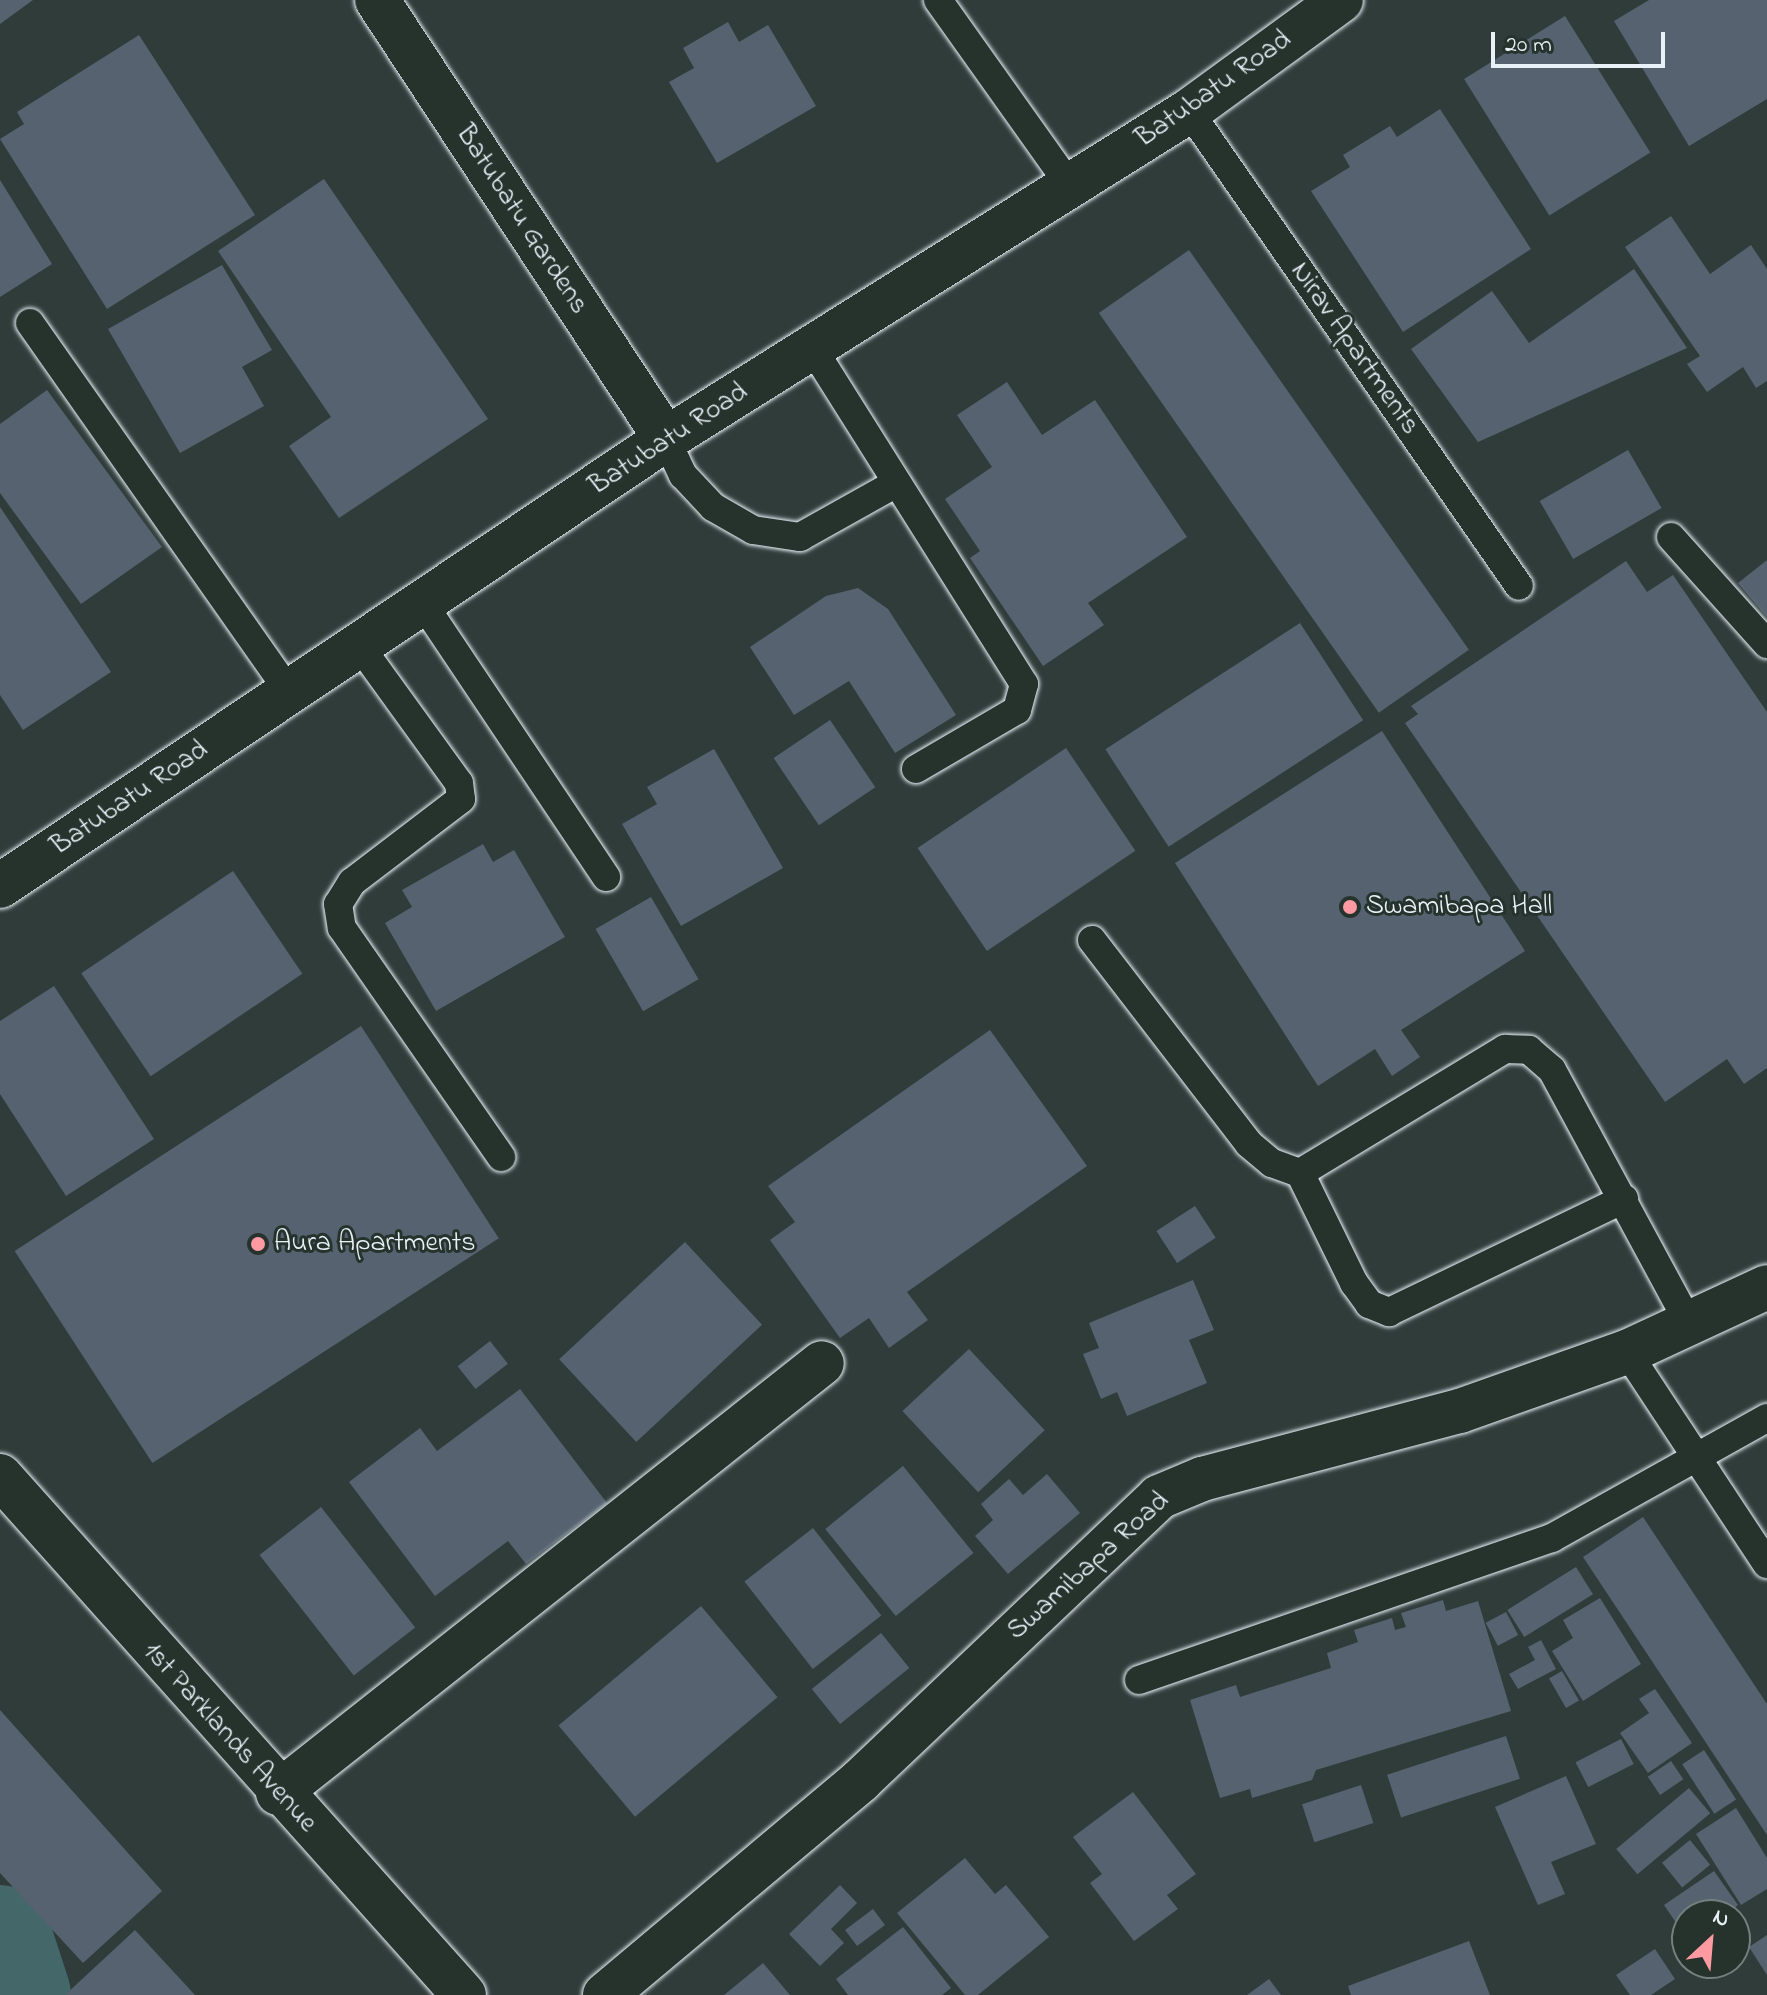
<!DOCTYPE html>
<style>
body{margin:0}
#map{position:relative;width:1767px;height:1995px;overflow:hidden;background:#303c3a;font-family:"Indie Flower",sans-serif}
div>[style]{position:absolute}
.river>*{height:104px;margin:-52px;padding:0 52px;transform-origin:52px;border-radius:52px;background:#44676a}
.building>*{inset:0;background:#56626f;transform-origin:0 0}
.roads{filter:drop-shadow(0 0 2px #e8f1f8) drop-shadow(0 0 2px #e8f1f8)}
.service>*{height:28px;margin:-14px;padding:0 14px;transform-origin:14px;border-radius:14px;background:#26332d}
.minor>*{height:44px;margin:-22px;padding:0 22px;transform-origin:22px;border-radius:22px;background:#26332d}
.dots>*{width:22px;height:22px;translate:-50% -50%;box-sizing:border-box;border:4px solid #26332d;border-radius:50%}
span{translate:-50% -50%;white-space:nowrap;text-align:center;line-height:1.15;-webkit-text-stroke:6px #26332d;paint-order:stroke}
.street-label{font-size:28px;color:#e8f1f8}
.poi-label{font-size:28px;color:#e8f1f8}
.left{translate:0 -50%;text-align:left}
.north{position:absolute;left:1671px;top:1899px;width:80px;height:80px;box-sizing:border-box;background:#26332d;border:2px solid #747f7e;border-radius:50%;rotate:26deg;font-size:22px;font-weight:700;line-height:32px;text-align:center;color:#e8f1f8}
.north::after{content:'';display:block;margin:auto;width:28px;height:36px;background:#ff9aa2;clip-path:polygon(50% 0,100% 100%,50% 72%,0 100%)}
.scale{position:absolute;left:1491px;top:32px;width:174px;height:36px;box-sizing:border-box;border:4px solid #e8f1f8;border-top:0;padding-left:10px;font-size:24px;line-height:28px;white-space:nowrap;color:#e8f1f8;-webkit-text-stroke:6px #26332d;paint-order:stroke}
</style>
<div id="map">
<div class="river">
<i style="left:0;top:1937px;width:61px;rotate:71.9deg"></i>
</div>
<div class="building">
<i style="clip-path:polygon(0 0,33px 0,0 24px)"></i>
<i style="clip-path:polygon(1649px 0,1767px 0,1767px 99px,1689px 146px,1614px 21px)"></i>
<i style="left:1565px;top:16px;width:161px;height:119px;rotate:58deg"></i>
<i style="clip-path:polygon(728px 22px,739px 42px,768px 25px,816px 106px,717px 163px,669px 82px,694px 68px,683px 48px)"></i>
<i style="clip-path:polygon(139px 35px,255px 215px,107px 309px,0 139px,24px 124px,17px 112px)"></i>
<i style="clip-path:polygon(1440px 109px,1531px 249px,1403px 332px,1311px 191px,1350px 167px,1343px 155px,1390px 126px,1397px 137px)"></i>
<i style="clip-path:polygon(324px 179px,488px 419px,339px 518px,289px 446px,331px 417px,218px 251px)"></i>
<i style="clip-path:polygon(0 180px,52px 264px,0 297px)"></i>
<i style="clip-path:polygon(1671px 216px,1710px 274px,1751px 245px,1767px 269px,1767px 381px,1756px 388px,1743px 367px,1707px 392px,1687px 364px,1700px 356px,1625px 247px)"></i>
<i style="left:1189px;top:250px;width:488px;height:110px;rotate:55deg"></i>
<i style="clip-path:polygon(222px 265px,272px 350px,242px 367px,264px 406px,180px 453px,108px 329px)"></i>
<i style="clip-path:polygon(1634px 269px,1687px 348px,1478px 442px,1411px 349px,1492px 291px,1529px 343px)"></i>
<i style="clip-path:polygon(1007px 382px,1042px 435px,1095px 400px,1187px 537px,1088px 603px,1104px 625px,1043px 666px,970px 558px,980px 551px,945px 499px,992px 467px,957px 415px)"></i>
<i style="clip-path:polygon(47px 390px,162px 547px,81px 604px,0 493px,0 424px)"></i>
<i style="left:1628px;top:450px;width:67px;height:102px;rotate:60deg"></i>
<i style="clip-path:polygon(0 507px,111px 672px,23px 730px,0 695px)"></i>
<i style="clip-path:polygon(1767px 560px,1767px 617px,1738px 583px)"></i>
<i style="clip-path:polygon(1626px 561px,1647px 592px,1673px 575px,1767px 712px,1767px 1068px,1744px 1084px,1727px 1059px,1665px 1102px,1405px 723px,1418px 714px,1411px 706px)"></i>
<i style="clip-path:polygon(858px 588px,888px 609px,956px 715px,895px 753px,849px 681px,794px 715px,750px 647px,826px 596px)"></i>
<i style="left:1300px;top:623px;width:116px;height:232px;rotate:57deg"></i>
<i style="left:830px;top:720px;width:81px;height:68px;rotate:56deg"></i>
<i style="clip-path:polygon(1382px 731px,1525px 951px,1401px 1030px,1420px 1057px,1392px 1076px,1375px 1049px,1318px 1086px,1175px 863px)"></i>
<i style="left:1066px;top:748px;width:124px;height:179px;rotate:56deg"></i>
<i style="clip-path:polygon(714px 749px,783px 868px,681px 926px,622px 824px,657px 804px,647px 787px)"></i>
<i style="clip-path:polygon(483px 844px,493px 862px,514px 850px,565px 937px,436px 1011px,385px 923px,412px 907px,402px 890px)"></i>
<i style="left:233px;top:871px;width:124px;height:183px;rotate:56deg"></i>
<i style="left:651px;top:897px;width:95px;height:64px;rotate:60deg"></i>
<i style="clip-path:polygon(54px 986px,154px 1139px,66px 1196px,0 1094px,0 1021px)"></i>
<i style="left:361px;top:1026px;width:253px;height:413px;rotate:57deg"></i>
<i style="clip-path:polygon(990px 1030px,1087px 1166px,907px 1292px,928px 1320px,889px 1348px,869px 1318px,840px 1338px,770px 1240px,795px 1222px,768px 1186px)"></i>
<i style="left:1195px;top:1206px;width:38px;height:46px;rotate:57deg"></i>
<i style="left:685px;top:1242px;width:113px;height:172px;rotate:47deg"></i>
<i style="clip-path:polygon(1193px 1280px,1214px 1330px,1189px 1340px,1207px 1383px,1127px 1416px,1117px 1392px,1101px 1399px,1083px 1354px,1099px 1348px,1089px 1323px)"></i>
<i style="left:490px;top:1341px;width:29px;height:41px;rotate:52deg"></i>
<i style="left:969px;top:1349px;width:111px;height:91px;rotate:47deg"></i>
<i style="clip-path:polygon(520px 1389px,607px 1503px,526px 1564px,508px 1541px,435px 1596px,349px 1482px,420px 1428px,437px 1451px)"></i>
<i style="left:903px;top:1466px;width:112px;height:100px;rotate:51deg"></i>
<i style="clip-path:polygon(1047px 1474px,1080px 1513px,1008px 1574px,975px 1536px,993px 1520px,981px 1504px,1009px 1479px,1023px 1495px)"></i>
<i style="left:321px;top:1507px;width:153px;height:78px;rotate:52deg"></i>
<i style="clip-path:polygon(1643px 1517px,1767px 1704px,1767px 1835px,1583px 1557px)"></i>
<i style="left:813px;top:1528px;width:111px;height:87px;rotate:52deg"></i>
<i style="left:1576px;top:1567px;width:32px;height:81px;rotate:58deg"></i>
<i style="clip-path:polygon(1600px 1598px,1641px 1664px,1583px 1701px,1552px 1651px,1573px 1638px,1563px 1620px)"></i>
<i style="clip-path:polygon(1443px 1600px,1446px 1611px,1478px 1601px,1511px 1711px,1316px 1770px,1312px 1780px,1252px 1798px,1250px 1789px,1220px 1798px,1190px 1700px,1236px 1685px,1240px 1697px,1331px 1668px,1327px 1653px,1358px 1642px,1354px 1630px,1392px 1618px,1395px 1630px,1406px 1627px,1401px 1613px)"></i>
<i style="left:701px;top:1606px;width:119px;height:186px;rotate:50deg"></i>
<i style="left:1506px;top:1612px;width:26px;height:23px;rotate:62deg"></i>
<i style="left:881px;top:1633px;width:45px;height:89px;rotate:51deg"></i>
<i style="clip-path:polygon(1541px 1640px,1556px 1669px,1518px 1689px,1509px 1674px,1535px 1660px,1528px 1647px)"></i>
<i style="left:1562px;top:1671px;width:34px;height:15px;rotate:60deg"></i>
<i style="clip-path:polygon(1655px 1689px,1692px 1743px,1648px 1773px,1620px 1733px,1649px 1713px,1639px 1699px)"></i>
<i style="clip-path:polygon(0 1710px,162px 1891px,83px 1963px,0 1873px)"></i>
<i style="left:1506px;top:1736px;width:45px;height:125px;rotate:72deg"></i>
<i style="left:1621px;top:1739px;width:28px;height:51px;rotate:63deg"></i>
<i style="left:1704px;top:1750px;width:59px;height:26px;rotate:57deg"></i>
<i style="left:1671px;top:1761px;width:22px;height:28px;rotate:56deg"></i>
<i style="clip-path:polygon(1566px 1776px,1596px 1844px,1551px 1862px,1565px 1894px,1538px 1905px,1495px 1807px)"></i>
<i style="left:1361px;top:1785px;width:40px;height:62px;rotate:72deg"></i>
<i style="left:1689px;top:1788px;width:33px;height:95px;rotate:50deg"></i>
<i style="clip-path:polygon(1133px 1792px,1196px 1874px,1167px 1895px,1178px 1909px,1134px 1941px,1090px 1883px,1102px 1874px,1073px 1837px)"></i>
<i style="clip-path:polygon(1736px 1808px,1767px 1858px,1767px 1889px,1741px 1905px,1696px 1834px)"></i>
<i style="left:1690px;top:1840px;width:32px;height:36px;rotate:51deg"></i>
<i style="clip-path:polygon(965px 1858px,995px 1894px,1006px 1885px,1049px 1937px,978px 1995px,965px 1995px,897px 1913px)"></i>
<i style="clip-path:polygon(1714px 1871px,1738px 1905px,1724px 1915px,1687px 1915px,1687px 1939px,1664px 1905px)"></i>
<i style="clip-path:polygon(840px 1885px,857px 1903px,831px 1929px,844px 1943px,820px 1966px,789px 1934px)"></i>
<i style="left:873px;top:1909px;width:20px;height:35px;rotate:53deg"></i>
<i style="clip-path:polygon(903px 1927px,951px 1988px,942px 1995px,848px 1995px,836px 1979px)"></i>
<i style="clip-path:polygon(135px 1930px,195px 1995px,65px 1995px)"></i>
<i style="clip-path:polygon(1767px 1935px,1767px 1975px,1749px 1947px)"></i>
<i style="clip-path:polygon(1469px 1941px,1490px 1995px,1351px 1995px,1348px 1986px)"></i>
<i style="clip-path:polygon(1655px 1949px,1675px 1979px,1651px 1995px,1630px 1995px,1616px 1975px)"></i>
<i style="clip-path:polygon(763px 1963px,790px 1995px,724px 1995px)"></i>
<i style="clip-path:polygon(1269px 1979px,1281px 1995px,1247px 1995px)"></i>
</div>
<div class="roads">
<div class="service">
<i style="left:938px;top:0;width:228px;rotate:54.6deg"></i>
<i style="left:1189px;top:111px;width:578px;rotate:55.21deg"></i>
<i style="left:30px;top:323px;width:451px;rotate:54.9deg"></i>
<i style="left:813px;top:349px;width:396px;rotate:57.8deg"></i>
<i style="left:1024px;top:684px;width:27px;rotate:105deg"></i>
<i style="left:1017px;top:710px;width:117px;rotate:149.7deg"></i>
<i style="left:666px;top:439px;width:40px;rotate:65deg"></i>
<i style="left:683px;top:475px;width:44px;rotate:46.8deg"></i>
<i style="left:713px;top:507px;width:46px;rotate:29.9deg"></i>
<i style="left:753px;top:530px;width:48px;rotate:8.5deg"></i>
<i style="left:800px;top:537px;width:109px;rotate:-29.2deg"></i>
<i style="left:1671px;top:537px;width:144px;rotate:48.1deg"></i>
<i style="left:422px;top:602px;width:331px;rotate:56.2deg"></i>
<i style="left:359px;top:645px;width:170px;rotate:54.1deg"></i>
<i style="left:459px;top:783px;width:16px;rotate:83deg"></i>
<i style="left:461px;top:799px;width:137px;rotate:142.7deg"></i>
<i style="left:352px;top:882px;width:26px;rotate:122deg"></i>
<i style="left:338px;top:904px;width:24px;rotate:81deg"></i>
<i style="left:342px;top:928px;width:279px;rotate:55.2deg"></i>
<i style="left:1092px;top:940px;width:257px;rotate:52.4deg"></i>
<i style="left:1249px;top:1144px;width:30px;rotate:40deg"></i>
<i style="left:1272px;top:1163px;width:30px;rotate:20deg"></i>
<i style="left:1300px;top:1173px;width:240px;rotate:-31.2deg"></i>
<i style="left:1505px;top:1049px;width:24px;rotate:2deg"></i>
<i style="left:1529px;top:1050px;width:30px;rotate:41deg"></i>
<i style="left:1552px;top:1070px;width:288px;rotate:61.6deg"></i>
<i style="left:1300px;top:1173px;width:123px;rotate:63.9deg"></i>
<i style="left:1354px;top:1283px;width:26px;rotate:54deg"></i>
<i style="left:1369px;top:1304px;width:22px;rotate:22deg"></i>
<i style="left:1389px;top:1312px;width:261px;rotate:-25.7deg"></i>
<i style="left:1627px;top:1352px;width:254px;rotate:56.6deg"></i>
<i style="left:1139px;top:1680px;width:437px;rotate:-19deg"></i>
<i style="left:1552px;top:1538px;width:246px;rotate:-29.2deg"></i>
</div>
<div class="minor">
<i style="left:377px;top:0;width:526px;rotate:56.64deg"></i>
<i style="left:0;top:886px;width:802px;rotate:-33.87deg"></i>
<i style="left:666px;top:439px;width:617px;rotate:-32.09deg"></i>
<i style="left:1189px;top:111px;width:188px;rotate:-36.1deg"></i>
<i style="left:0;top:1476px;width:696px;rotate:48.2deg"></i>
<i style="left:278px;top:1793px;width:693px;rotate:-38.32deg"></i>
<i style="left:605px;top:1995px;width:334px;rotate:-40deg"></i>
<i style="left:861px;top:1780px;width:411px;rotate:-43.5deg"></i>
<i style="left:1159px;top:1497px;width:47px;rotate:-22.7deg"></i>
<i style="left:1202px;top:1479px;width:267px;rotate:-14.8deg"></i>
<i style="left:1460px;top:1411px;width:177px;rotate:-19.5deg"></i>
<i style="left:1627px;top:1352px;width:154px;rotate:-24.9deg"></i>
</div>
</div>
<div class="dots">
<i style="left:1350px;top:907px;background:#ff9aa2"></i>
<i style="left:258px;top:1244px;background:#ff9aa2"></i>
</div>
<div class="street-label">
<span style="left:1214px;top:90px;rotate:-35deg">Batubatu Road</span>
<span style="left:521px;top:220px;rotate:57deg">Batubatu Gardens</span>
<span style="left:1354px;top:349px;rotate:55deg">Nirav Apartments</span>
<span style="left:669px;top:440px;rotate:-33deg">Batubatu Road</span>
<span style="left:130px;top:799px;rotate:-34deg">Batubatu Road</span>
<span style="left:1089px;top:1567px;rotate:-42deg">Swamibapa Road</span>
<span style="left:229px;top:1738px;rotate:48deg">1st Parklands Avenue</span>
</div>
<div class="poi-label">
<span class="left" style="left:1366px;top:907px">Swamibapa Hall</span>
<span class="left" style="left:274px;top:1244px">Aura Apartments</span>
</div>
<div class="north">N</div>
<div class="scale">20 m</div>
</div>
